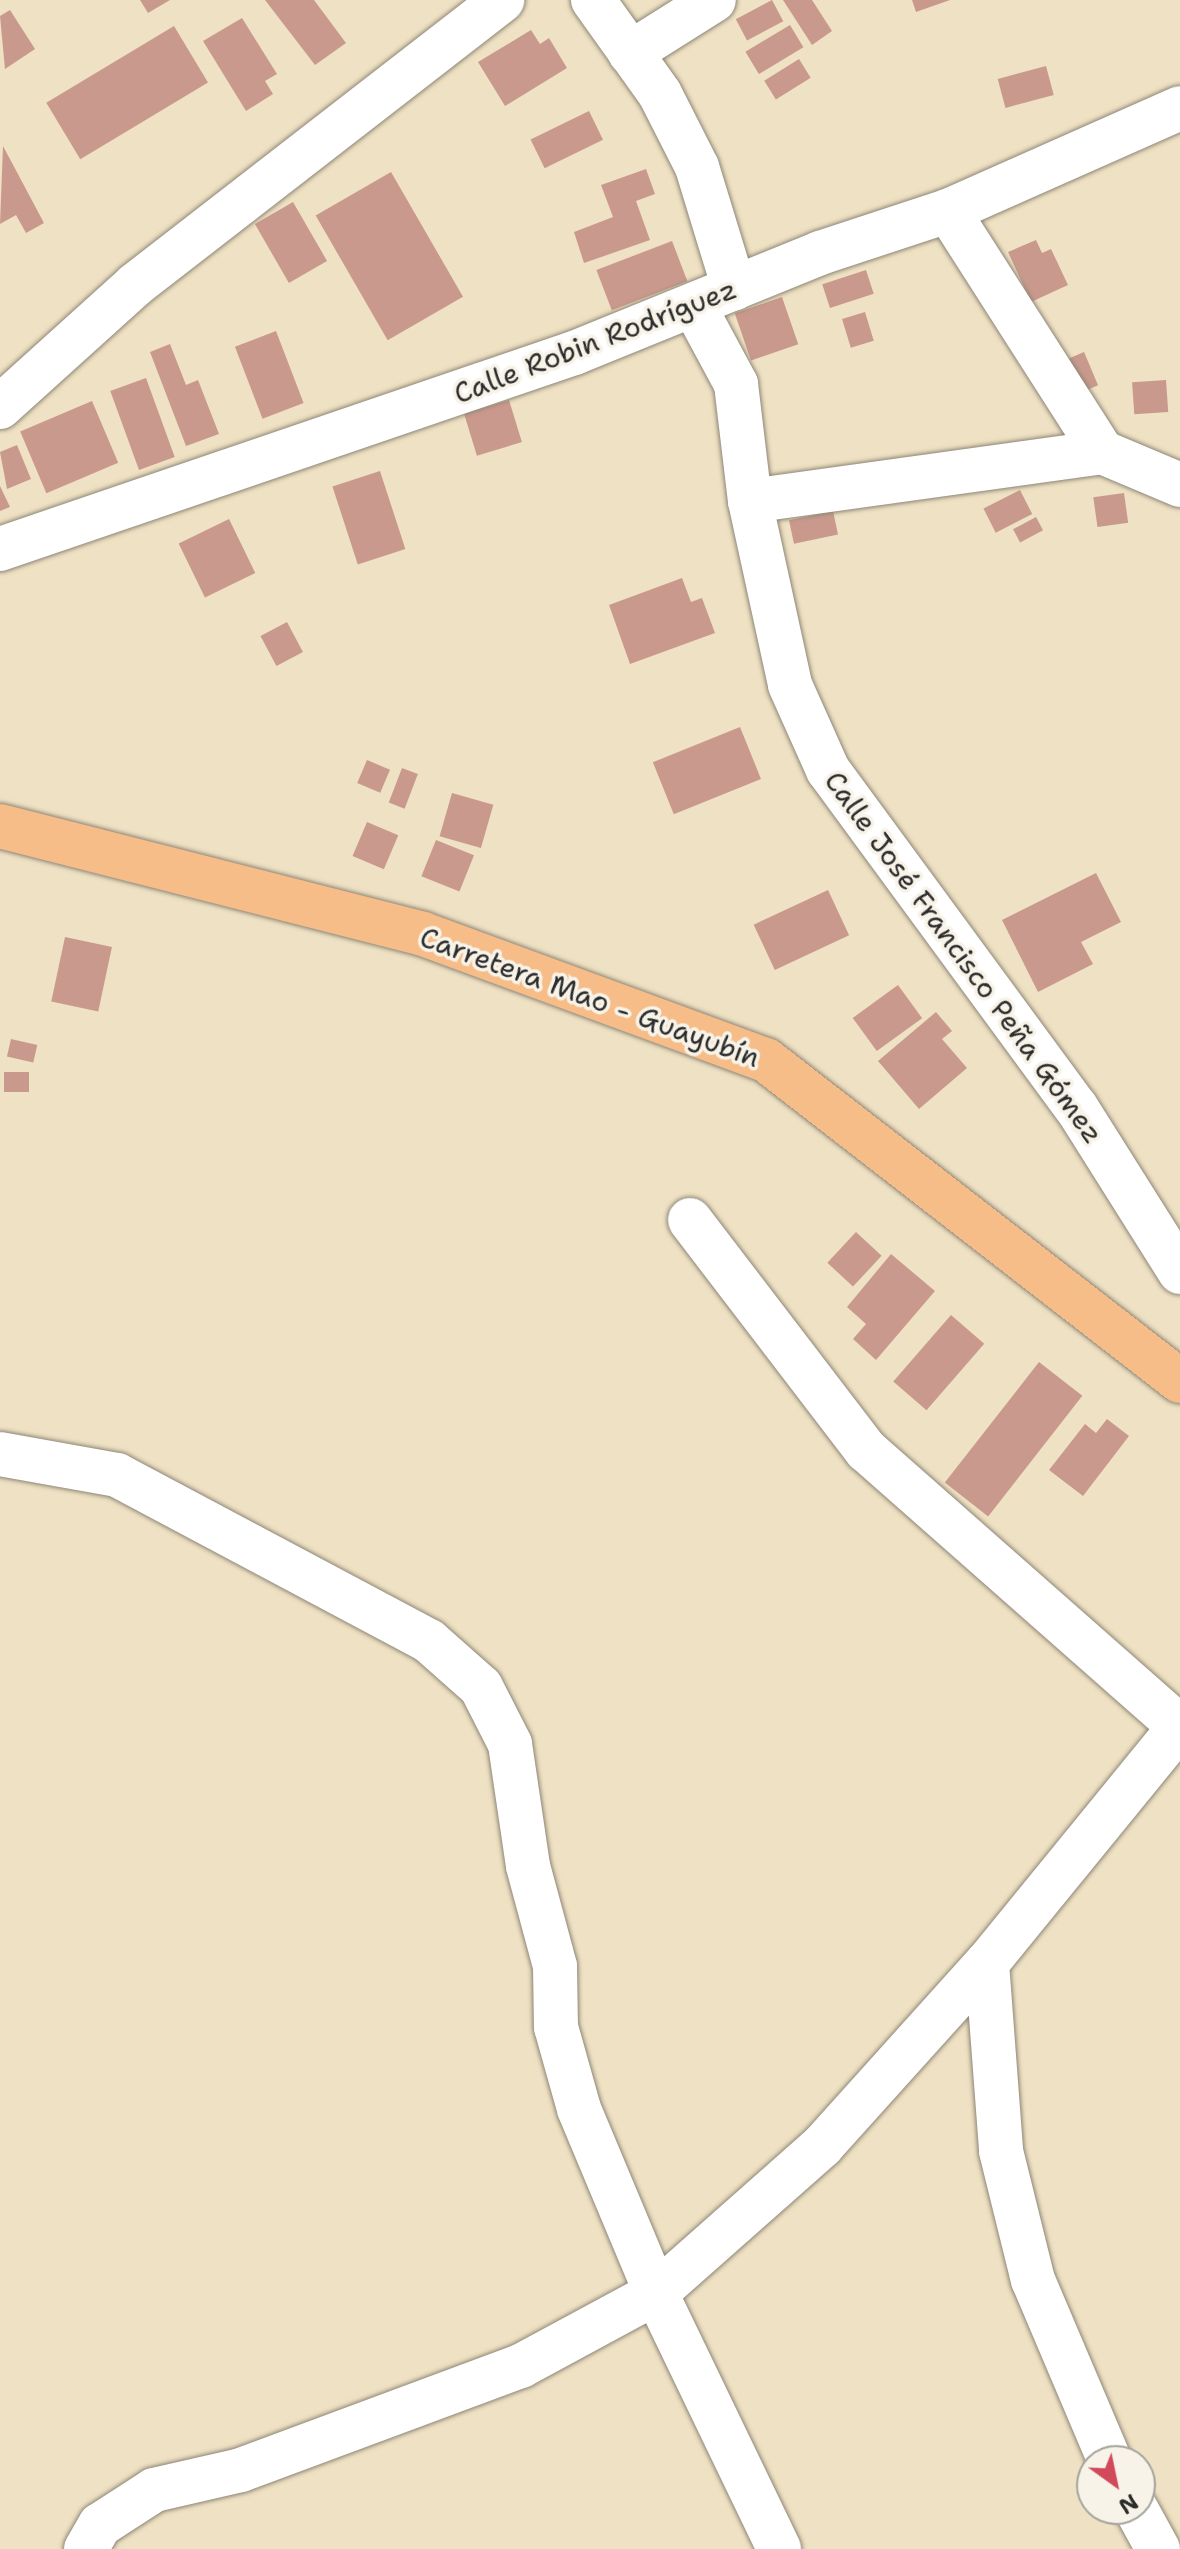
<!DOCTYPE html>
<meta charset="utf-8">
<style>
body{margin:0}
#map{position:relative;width:1180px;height:2549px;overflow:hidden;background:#efe1c3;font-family:"Shantell Sans",sans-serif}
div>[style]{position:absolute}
.building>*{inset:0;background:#ca998d;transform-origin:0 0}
.roads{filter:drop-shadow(0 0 2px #8d8677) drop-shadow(0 0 2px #8d8677)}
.minor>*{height:44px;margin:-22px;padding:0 22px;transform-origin:22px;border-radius:22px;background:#fff}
.major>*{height:44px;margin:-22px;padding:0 22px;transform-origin:22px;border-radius:22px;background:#f7bd88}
span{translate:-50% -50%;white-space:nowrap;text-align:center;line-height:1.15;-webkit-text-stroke:7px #f7f3e8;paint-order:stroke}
.street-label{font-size:28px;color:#2b2b2b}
.north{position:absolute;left:1076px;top:2445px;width:80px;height:80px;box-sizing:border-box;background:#f7f3e8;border:2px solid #a5a39c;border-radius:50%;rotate:147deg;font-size:22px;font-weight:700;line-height:32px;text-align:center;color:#2b2b2b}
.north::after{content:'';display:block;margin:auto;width:28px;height:36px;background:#d1495b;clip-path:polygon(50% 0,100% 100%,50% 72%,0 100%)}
</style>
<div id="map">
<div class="building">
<i style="clip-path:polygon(140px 0,170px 0,148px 13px)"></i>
<i style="clip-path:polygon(265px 0,314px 0,346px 43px,315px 65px)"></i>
<i style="left:772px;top:0;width:24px;height:41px;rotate:62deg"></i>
<i style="clip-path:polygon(783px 0,812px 0,832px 31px,812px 45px)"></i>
<i style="clip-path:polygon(912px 0,950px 0,916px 12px)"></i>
<i style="clip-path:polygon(10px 10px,35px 49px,5px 69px,0 16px)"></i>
<i style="clip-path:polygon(242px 18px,277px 74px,265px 81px,273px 94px,246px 111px,203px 41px)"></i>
<i style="left:790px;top:25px;width:26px;height:52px;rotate:59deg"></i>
<i style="left:174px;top:26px;width:66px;height:149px;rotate:59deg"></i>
<i style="clip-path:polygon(531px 30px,540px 44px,549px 38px,567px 68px,505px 106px,478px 62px)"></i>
<i style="left:799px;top:59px;width:22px;height:41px;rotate:58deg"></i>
<i style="left:1046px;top:66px;width:30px;height:50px;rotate:75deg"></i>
<i style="left:589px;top:111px;width:32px;height:65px;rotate:64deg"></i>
<i style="clip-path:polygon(3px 146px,44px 223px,26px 233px,16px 215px,0 224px)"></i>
<i style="clip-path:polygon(646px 169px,655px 194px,636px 201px,650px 240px,584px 263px,574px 232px,613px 217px,601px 185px)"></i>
<i style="left:391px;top:172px;width:144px;height:87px;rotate:60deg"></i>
<i style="left:293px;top:202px;width:68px;height:44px;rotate:60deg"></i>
<i style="clip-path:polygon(1036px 240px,1042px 253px,1051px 249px,1068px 285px,1031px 302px,1008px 252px)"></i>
<i style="left:672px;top:241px;width:43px;height:81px;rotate:69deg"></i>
<i style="left:866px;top:270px;width:25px;height:46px;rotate:72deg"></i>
<i style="left:782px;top:297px;width:50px;height:50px;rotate:71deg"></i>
<i style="left:865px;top:312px;width:30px;height:24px;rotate:73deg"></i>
<i style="left:276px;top:331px;width:77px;height:44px;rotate:69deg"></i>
<i style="clip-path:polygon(170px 344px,186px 385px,198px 380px,219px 434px,186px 446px,150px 352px)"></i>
<i style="left:1084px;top:352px;width:36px;height:24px;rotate:67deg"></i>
<i style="left:146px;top:378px;width:84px;height:38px;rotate:70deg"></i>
<i style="left:1166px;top:380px;width:32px;height:34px;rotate:86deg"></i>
<i style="left:509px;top:400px;width:44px;height:47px;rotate:73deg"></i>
<i style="left:92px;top:401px;width:67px;height:78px;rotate:67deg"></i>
<i style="clip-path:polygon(17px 445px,31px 479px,7px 489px,0 452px)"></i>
<i style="left:380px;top:471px;width:82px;height:50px;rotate:72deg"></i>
<i style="clip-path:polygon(0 486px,10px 507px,0 511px)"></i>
<i style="left:1020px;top:490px;width:27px;height:41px;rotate:63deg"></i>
<i style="left:1124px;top:493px;width:30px;height:31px;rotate:82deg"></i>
<i style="left:833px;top:511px;width:24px;height:45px;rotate:78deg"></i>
<i style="left:1036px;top:517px;width:15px;height:26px;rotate:62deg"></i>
<i style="left:229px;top:519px;width:60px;height:56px;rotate:64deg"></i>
<i style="clip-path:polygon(682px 578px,691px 602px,702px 598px,715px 633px,630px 664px,609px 605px)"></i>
<i style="left:287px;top:622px;width:34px;height:30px;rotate:62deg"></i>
<i style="left:740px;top:727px;width:56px;height:94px;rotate:68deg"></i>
<i style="left:367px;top:760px;width:25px;height:25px;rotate:23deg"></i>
<i style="left:402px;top:768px;width:17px;height:37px;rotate:21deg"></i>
<i style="left:452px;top:793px;width:43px;height:45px;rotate:16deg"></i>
<i style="left:367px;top:822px;width:34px;height:37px;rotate:23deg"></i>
<i style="left:436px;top:840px;width:41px;height:39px;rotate:22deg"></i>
<i style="clip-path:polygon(1096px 873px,1121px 922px,1081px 942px,1093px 964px,1038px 992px,1002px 920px)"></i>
<i style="left:828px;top:890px;width:50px;height:82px;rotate:65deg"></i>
<i style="left:65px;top:937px;width:48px;height:66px;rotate:12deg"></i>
<i style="left:898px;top:985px;width:41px;height:56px;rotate:54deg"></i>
<i style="clip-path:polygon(936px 1012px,952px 1031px,942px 1039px,967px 1068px,919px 1109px,878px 1061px)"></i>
<i style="left:11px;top:1039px;width:27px;height:18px;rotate:13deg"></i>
<i style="left:4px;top:1072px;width:25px;height:20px"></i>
<i style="left:856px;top:1232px;width:35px;height:42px;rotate:43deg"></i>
<i style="clip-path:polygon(891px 1254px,935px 1291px,876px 1360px,853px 1339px,866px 1324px,847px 1307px)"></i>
<i style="left:951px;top:1315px;width:44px;height:88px;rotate:41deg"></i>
<i style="left:1039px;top:1362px;width:55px;height:153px;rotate:38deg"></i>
<i style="clip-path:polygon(1107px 1419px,1129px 1436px,1083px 1496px,1049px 1470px,1085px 1424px,1096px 1433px)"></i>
</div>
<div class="roads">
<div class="minor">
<i style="left:593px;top:0;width:115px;rotate:54.5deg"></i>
<i style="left:660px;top:94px;width:82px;rotate:63.1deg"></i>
<i style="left:697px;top:167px;width:127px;rotate:73deg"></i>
<i style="left:630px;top:53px;width:99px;rotate:-32.2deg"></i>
<i style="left:948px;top:211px;width:286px;rotate:57.4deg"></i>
<i style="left:694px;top:306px;width:89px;rotate:61.7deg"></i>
<i style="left:736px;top:384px;width:118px;rotate:83.2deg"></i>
<i style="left:750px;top:501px;width:188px;rotate:77.7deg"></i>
<i style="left:790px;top:685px;width:93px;rotate:65.9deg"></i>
<i style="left:828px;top:770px;width:418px;rotate:53.7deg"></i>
<i style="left:1076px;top:1107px;width:195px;rotate:57.8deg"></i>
<i style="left:0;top:407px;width:182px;rotate:-42.1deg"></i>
<i style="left:135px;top:285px;width:465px;rotate:-37.8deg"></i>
<i style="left:750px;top:501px;width:355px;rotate:-7.9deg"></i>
<i style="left:1102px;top:452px;width:85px;rotate:22.9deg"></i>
<i style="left:0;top:549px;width:607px;rotate:-18.85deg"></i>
<i style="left:574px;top:353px;width:266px;rotate:-22.1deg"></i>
<i style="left:820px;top:253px;width:135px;rotate:-18.2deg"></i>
<i style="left:948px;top:211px;width:254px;rotate:-23.9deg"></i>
<i style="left:690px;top:1220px;width:290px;rotate:52.6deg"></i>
<i style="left:866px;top:1450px;width:419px;rotate:41.4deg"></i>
<i style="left:0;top:1454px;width:119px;rotate:10.2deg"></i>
<i style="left:117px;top:1475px;width:353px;rotate:28deg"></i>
<i style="left:429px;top:1641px;width:69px;rotate:41.5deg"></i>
<i style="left:481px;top:1687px;width:64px;rotate:63deg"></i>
<i style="left:510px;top:1744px;width:123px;rotate:81.6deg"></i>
<i style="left:528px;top:1866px;width:104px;rotate:74.9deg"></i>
<i style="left:555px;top:1966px;width:61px;rotate:89.1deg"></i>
<i style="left:556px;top:2027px;width:85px;rotate:74.3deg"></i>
<i style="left:579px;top:2109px;width:199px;rotate:67.3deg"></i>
<i style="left:656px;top:2293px;width:284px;rotate:64.3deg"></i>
<i style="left:987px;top:1963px;width:189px;rotate:85.7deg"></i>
<i style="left:1001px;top:2151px;width:133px;rotate:76.1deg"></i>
<i style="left:1033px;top:2280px;width:197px;rotate:67deg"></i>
<i style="left:1136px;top:2509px;width:46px;rotate:61.2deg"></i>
<i style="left:86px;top:2549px;width:28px;rotate:-60deg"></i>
<i style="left:100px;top:2525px;width:64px;rotate:-32.9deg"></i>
<i style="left:154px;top:2490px;width:89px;rotate:-12.9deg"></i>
<i style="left:241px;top:2470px;width:299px;rotate:-20.4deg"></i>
<i style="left:521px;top:2366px;width:153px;rotate:-28.4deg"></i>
<i style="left:656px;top:2293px;width:222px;rotate:-41.5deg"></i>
<i style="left:822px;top:2146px;width:246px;rotate:-48deg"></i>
<i style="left:987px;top:1963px;width:306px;rotate:-50.8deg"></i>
</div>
<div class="major">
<i style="left:0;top:826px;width:437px;rotate:14.3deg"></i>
<i style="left:423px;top:934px;width:365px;rotate:20.2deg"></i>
<i style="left:766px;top:1060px;width:524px;rotate:37.79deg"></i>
</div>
</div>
<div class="street-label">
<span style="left:595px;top:341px;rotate:-21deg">Calle Robin Rodríguez</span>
<span style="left:964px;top:957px;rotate:54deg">Calle José Francisco Peña Gómez</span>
<span style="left:590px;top:997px;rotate:20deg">Carretera Mao - Guayubín</span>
</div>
<div class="north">N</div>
</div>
